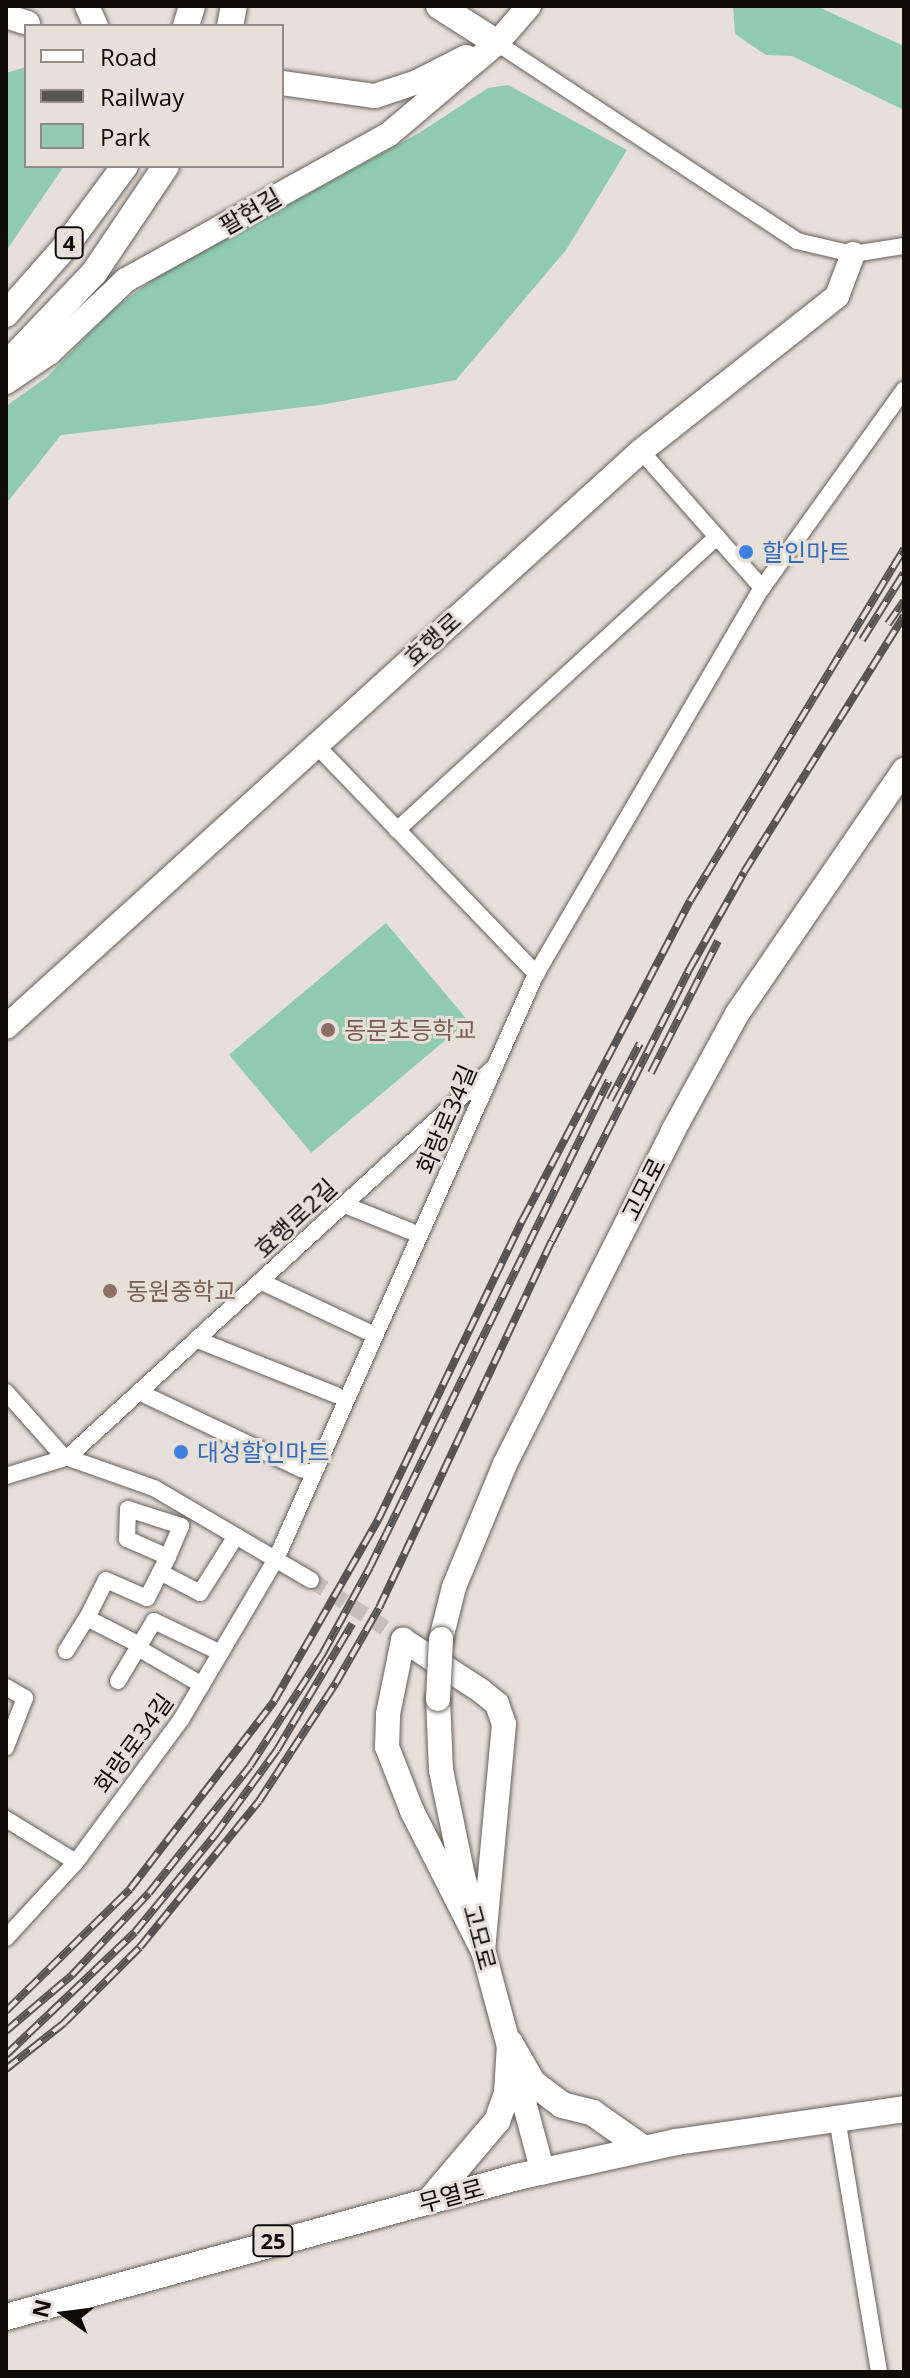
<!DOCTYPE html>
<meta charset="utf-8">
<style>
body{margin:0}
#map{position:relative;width:910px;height:2378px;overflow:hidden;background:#e7e0d9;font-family:"Open Sans","Noto Sans KR",sans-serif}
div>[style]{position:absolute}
.green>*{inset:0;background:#90cbad;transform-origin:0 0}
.street-tunnel>*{height:16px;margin-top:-8px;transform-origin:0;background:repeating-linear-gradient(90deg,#c6c0ba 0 16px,transparent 0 24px)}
.roads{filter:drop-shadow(0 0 2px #65605a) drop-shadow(0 0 2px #65605a)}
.street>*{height:16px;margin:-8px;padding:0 8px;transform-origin:8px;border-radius:8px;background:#fff}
.secondary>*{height:24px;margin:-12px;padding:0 12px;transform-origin:12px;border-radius:12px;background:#fff}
.primary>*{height:26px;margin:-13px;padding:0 13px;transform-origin:13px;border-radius:13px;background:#fff}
.rail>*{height:8px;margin-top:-4px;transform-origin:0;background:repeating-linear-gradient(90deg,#e7e0d9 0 15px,#585450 0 30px);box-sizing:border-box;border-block:2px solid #585450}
.bridges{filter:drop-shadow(0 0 2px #65605a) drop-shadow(0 0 2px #65605a)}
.secondary-bridge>*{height:24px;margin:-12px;padding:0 12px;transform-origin:12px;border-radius:12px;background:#fff}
.dots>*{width:22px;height:22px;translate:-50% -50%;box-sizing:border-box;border:4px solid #e7e0d9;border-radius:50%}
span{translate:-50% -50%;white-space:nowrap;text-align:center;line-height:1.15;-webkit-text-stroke:6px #e7e0d9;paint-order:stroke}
.shield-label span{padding:2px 6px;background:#e7e0d9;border:2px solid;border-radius:6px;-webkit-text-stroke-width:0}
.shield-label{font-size:22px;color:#0e0b09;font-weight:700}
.street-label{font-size:24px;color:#0e0b09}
.shop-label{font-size:24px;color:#366cbe}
.left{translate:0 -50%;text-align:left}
.education-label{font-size:24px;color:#785e54}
.frame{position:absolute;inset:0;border:8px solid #0e0b09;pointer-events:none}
.legend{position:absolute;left:24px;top:24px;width:260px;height:144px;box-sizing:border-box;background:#e7e0d9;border:2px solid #908b86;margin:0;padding:10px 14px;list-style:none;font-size:24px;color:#0e0b09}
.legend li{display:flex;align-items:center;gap:16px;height:40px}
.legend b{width:40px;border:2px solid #908b86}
.north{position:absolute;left:24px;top:2274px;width:80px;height:80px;-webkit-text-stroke:6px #e7e0d9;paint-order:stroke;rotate:284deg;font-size:22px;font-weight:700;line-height:32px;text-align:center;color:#0e0b09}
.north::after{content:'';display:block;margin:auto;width:28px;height:36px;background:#0e0b09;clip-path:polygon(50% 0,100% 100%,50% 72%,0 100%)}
</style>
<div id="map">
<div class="green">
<i style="clip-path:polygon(733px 6px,816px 6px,904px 46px,904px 110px,792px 56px,766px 55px,735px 34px)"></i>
<i style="clip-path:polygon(26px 67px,26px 166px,64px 166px,6px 251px,6px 73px)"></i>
<i style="clip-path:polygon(508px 85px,627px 150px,566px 250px,456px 380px,320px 405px,61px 435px,6px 504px,6px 406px,47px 377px,113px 309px,158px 276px,419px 133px,488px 88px)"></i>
<i style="left:386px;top:923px;width:128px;height:205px;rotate:50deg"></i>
</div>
<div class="street-tunnel">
<i style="left:311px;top:1580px;width:101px;rotate:32.9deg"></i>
</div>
<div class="roads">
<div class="street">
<i style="left:497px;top:43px;width:359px;rotate:33.4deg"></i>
<i style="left:797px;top:241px;width:57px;rotate:13.1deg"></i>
<i style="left:853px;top:254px;width:52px;rotate:-8.9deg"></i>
<i style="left:641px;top:451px;width:183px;rotate:48.5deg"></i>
<i style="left:316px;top:745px;width:318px;rotate:46.1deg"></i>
<i style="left:397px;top:830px;width:434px;rotate:-42.5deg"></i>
<i style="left:345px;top:1205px;width:70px;rotate:21.8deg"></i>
<i style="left:262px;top:1282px;width:115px;rotate:25.2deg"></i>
<i style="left:198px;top:1340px;width:149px;rotate:21.7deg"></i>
<i style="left:6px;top:1392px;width:86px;rotate:48.3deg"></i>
<i style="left:63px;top:1456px;width:96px;rotate:19.4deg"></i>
<i style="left:154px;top:1488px;width:182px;rotate:30.4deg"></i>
<i style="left:141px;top:1393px;width:179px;rotate:25.4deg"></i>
<i style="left:6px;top:1476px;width:65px;rotate:-17deg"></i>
<i style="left:68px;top:1457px;width:573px;rotate:-42.46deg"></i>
<i style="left:160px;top:1572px;width:45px;rotate:27.7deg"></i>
<i style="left:200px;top:1593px;width:67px;rotate:-57.7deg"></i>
<i style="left:87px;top:1618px;width:42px;rotate:-63.4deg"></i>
<i style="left:106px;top:1580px;width:45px;rotate:23.7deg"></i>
<i style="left:147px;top:1598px;width:46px;rotate:-62.9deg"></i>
<i style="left:168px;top:1557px;width:45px;rotate:-156.3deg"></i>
<i style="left:127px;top:1539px;width:30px;rotate:-88deg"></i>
<i style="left:128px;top:1509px;width:56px;rotate:17.8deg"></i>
<i style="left:181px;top:1526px;width:34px;rotate:113deg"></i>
<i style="left:138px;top:1648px;width:74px;rotate:30deg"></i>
<i style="left:66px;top:1651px;width:39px;rotate:-58deg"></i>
<i style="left:87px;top:1618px;width:59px;rotate:27deg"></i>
<i style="left:118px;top:1681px;width:70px;rotate:-59deg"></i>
<i style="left:154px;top:1621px;width:74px;rotate:25.5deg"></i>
<i style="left:6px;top:1687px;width:22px;rotate:30deg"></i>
<i style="left:25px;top:1698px;width:53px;rotate:111.2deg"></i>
<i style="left:6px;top:1819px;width:82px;rotate:31.6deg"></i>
<i style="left:6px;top:1938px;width:103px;rotate:-47.4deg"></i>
<i style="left:76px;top:1862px;width:179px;rotate:-53.6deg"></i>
<i style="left:182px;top:1718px;width:185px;rotate:-59.4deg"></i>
<i style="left:276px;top:1559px;width:640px;rotate:-66.04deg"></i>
<i style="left:536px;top:974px;width:447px;rotate:-59.7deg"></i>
<i style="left:762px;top:588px;width:244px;rotate:-54.4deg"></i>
<i style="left:837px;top:2118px;width:257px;rotate:80.6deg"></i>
</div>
<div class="secondary">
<i style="left:87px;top:6px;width:22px;rotate:66deg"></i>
<i style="left:6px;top:16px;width:23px;rotate:18deg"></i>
<i style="left:282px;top:83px;width:94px;rotate:8deg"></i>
<i style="left:375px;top:96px;width:44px;rotate:-18.4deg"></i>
<i style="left:417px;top:82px;width:55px;rotate:-27deg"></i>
<i style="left:6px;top:382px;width:52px;rotate:-34deg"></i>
<i style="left:49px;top:353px;width:106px;rotate:-43.5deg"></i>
<i style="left:126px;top:280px;width:299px;rotate:-29deg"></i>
<i style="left:388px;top:135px;width:143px;rotate:-40.2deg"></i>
<i style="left:497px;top:43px;width:49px;rotate:-49.1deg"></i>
<i style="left:6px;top:1027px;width:857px;rotate:-42.21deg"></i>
<i style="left:641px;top:451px;width:250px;rotate:-38.3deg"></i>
<i style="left:837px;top:296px;width:45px;rotate:-69.1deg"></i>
<i style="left:441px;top:1639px;width:54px;rotate:-76deg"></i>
<i style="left:454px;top:1587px;width:133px;rotate:-67.5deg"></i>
<i style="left:505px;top:1464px;width:373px;rotate:-63.2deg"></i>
<i style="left:673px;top:1131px;width:133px;rotate:-61.3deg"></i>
<i style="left:737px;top:1014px;width:296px;rotate:-55.6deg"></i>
<i style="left:403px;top:1640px;width:92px;rotate:33deg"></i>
<i style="left:480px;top:1690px;width:22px;rotate:39deg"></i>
<i style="left:497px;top:1704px;width:21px;rotate:71deg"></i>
<i style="left:504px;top:1724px;width:228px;rotate:95.3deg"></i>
<i style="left:483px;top:1951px;width:157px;rotate:-116.9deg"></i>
<i style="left:412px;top:1811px;width:69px;rotate:-111.3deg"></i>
<i style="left:387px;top:1747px;width:33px;rotate:-88deg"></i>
<i style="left:388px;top:1714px;width:76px;rotate:-78.5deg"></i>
<i style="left:438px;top:1699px;width:71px;rotate:87.6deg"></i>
<i style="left:441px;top:1770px;width:108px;rotate:78.3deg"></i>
<i style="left:463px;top:1876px;width:307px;rotate:74.9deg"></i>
</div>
<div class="primary">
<i style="left:439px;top:6px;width:69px;rotate:32.5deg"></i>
<i style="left:186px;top:26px;width:21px;rotate:-73deg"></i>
<i style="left:230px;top:26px;width:20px;rotate:-79deg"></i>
<i style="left:6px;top:314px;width:89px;rotate:-48.6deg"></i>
<i style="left:65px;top:247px;width:101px;rotate:-53.5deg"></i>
<i style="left:6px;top:365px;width:127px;rotate:-46.3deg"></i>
<i style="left:94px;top:273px;width:129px;rotate:-56.1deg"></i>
<i style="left:510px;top:2043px;width:46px;rotate:60.1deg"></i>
<i style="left:533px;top:2083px;width:36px;rotate:37deg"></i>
<i style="left:562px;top:2105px;width:32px;rotate:14deg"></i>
<i style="left:593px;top:2113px;width:62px;rotate:35.2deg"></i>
<i style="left:430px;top:2200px;width:104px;rotate:-49.7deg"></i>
<i style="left:497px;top:2121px;width:29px;rotate:-70deg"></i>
<i style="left:507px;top:2094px;width:51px;rotate:-86.6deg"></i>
<i style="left:6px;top:2317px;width:530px;rotate:-15.32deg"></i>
<i style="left:517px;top:2177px;width:163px;rotate:-12.4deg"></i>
<i style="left:676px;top:2142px;width:230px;rotate:-8.2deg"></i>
</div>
</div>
<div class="rail">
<i style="left:888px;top:624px;width:28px;rotate:-55deg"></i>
<i style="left:862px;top:640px;width:79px;rotate:-57.9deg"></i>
<i style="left:651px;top:1073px;width:148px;rotate:-63.1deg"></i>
<i style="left:610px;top:1100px;width:64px;rotate:-62.2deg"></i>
<i style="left:6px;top:2011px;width:174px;rotate:-44.5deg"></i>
<i style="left:130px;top:1889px;width:237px;rotate:-52.5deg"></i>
<i style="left:274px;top:1701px;width:209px;rotate:-60.1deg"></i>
<i style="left:378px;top:1520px;width:334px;rotate:-64.3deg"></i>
<i style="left:523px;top:1219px;width:359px;rotate:-62.3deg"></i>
<i style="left:690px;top:901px;width:412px;rotate:-58.7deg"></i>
<i style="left:6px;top:2031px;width:87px;rotate:-40.3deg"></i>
<i style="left:72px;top:1975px;width:112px;rotate:-46.8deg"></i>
<i style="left:149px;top:1893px;width:162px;rotate:-51.5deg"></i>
<i style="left:250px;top:1766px;width:135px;rotate:-57.1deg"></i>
<i style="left:323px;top:1653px;width:98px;rotate:-61.3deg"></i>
<i style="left:370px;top:1567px;width:542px;rotate:-63.86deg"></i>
<i style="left:6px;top:2055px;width:178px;rotate:-43.6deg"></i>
<i style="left:135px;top:1932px;width:126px;rotate:-50.5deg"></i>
<i style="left:215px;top:1835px;width:105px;rotate:-53.9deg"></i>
<i style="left:277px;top:1750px;width:147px;rotate:-59.2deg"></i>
<i style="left:6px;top:2069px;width:74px;rotate:-38.4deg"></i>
<i style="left:64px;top:2023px;width:107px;rotate:-45deg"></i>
<i style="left:140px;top:1947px;width:188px;rotate:-50.8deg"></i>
<i style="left:259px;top:1801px;width:141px;rotate:-56.9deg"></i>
<i style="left:336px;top:1683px;width:86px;rotate:-60.2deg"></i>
<i style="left:379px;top:1608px;width:406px;rotate:-64.8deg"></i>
<i style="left:552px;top:1241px;width:306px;rotate:-63.2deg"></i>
<i style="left:690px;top:968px;width:110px;rotate:-60.6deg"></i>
<i style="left:744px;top:872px;width:302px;rotate:-58deg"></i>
</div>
<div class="bridges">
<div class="secondary-bridge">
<i style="left:438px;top:1699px;width:60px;rotate:-87.1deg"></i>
</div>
</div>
<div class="dots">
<i style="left:746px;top:552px;background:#3f7fe0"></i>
<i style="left:328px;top:1030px;background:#8d6e63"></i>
<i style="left:110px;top:1291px;background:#8d6e63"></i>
<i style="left:181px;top:1452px;background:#3f7fe0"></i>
</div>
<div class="shield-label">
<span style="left:69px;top:243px">4</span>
<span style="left:273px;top:2241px">25</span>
</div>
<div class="street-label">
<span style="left:250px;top:211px;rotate:-30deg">팔현길</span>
<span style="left:432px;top:639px;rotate:-42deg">효행로</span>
<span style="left:446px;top:1119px;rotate:-67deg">화랑로34길</span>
<span style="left:643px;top:1189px;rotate:-63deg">고모로</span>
<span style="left:295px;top:1218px;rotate:-43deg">효행로2길</span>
<span style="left:133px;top:1743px;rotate:-54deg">화랑로34길</span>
<span style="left:480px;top:1937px;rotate:75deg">고모로</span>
<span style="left:451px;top:2195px;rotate:-15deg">무열로</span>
</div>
<div class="shop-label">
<span class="left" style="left:762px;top:552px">할인마트</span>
<span class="left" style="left:197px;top:1452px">대성할인마트</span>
</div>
<div class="education-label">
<span class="left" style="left:344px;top:1030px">동문초등학교</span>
<span class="left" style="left:126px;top:1291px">동원중학교</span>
</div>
<div class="frame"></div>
<ul class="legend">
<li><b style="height:10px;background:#fff"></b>Road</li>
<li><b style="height:10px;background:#585450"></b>Railway</li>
<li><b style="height:22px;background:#90cbad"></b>Park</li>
</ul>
<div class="north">N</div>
</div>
